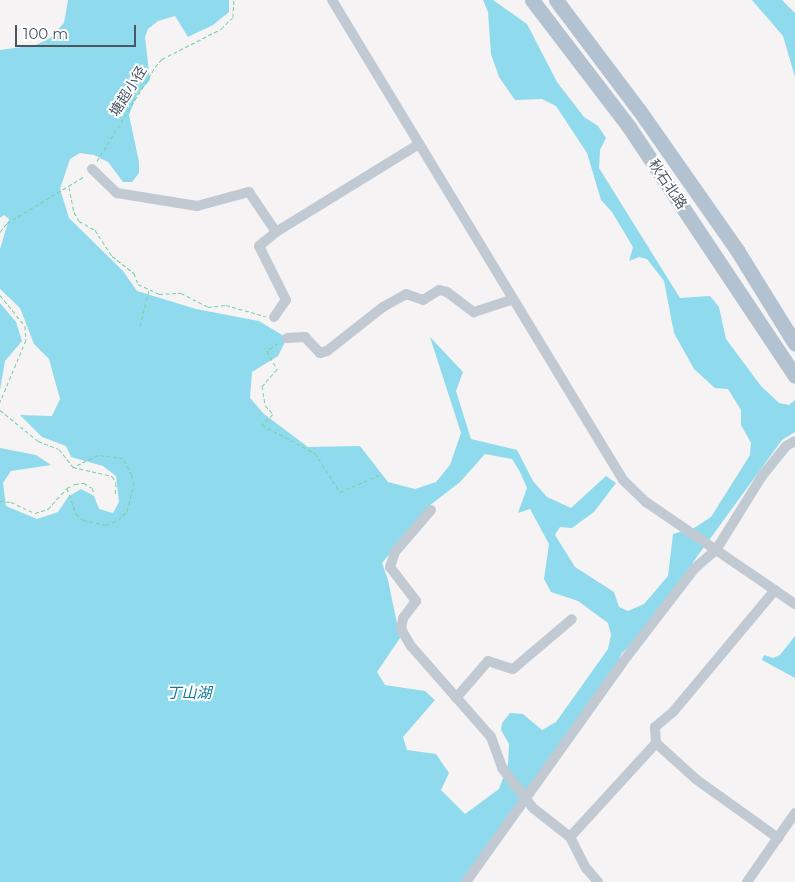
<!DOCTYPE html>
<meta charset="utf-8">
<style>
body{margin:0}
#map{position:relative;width:795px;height:882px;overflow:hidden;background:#f5f3f3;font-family:Montserrat,"Noto Sans SC",sans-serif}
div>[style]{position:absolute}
.water>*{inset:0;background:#90daee}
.path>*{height:1px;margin-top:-0.5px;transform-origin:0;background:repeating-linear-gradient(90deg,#7ad0a6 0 4px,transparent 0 6.5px)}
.minor>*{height:10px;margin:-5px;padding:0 5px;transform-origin:5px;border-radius:5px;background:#c1cad2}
.primary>*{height:15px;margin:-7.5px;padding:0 7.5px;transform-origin:7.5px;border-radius:7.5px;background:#b3c2d1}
span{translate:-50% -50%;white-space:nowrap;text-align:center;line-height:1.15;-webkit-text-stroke:4px #fff;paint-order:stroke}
.street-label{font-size:14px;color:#4a5661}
.water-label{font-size:15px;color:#0c7c9b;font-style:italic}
.scale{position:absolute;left:15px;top:25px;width:121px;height:22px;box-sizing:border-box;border:2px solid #4a5661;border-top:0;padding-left:6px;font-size:15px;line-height:18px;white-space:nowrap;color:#4a5661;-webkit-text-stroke:4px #fff;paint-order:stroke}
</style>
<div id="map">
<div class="water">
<i style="clip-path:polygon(evenodd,68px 0,229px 0,229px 12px,213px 25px,188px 37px,175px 16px,158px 21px,148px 29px,145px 37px,150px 80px,137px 95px,129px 115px,139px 162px,139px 173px,132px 182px,123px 182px,108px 162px,94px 155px,80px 153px,70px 159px,60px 189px,69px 218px,123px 271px,137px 291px,196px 309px,259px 321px,287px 338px,278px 356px,252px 372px,250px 398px,264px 414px,308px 447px,360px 446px,388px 482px,415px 489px,436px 482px,450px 465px,461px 433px,430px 337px,463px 372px,456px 391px,471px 439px,517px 450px,533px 481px,547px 497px,571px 508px,606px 476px,616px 483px,594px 512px,572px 528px,560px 527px,555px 535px,575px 567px,614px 592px,619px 607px,628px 611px,644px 604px,668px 576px,673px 534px,694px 528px,711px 517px,750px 455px,751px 443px,741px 425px,741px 410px,728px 389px,715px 388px,694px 369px,674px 333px,664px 281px,647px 259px,639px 257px,629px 261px,633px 247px,612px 212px,601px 200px,587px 153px,556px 106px,542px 99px,515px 100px,499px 77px,491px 54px,488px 12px,483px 0,493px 0,527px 24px,557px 82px,584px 117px,598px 126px,606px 138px,600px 150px,599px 168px,680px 298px,710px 296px,719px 307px,726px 339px,761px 386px,779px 403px,789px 405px,795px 400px,795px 432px,782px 440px,680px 580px,656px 623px,622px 653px,605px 685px,461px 882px,0 882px,0 448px,36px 455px,51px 465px,11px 471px,3px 483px,6px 506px,37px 519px,58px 512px,68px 497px,81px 489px,94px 496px,99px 509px,113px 513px,119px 502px,116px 476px,103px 466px,71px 457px,66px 446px,42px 437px,20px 415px,52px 416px,60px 399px,49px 359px,34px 344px,20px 308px,0 289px,0 249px,9px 219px,4px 215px,0 218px,0 50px,36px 45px,50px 38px,64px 23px,68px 0,485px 454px,512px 459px,520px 472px,527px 488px,518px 513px,530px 509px,549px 544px,544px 579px,551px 592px,578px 601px,608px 623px,611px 635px,608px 649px,556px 722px,542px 730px,523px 714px,510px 713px,502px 723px,501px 730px,509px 744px,508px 764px,499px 789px,465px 814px,441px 790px,449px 773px,436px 754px,407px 750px,403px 737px,435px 700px,425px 691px,385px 685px,377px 672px,400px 638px,388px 580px,382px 563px,429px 506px,460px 482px,485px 454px)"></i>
<i style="clip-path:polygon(752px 0,782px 0,795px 13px,795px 77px,783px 36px)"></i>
<i style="clip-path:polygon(0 303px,16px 322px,22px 341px,5px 361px,0 390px)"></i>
<i style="clip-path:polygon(795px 636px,795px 678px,762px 660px,764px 655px,773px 658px,780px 655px)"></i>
</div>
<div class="path">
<i style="left:97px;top:161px;width:110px;rotate:-58.3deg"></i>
<i style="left:155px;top:67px;width:11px;rotate:-49deg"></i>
<i style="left:162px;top:59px;width:66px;rotate:-27deg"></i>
<i style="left:221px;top:29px;width:17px;rotate:-45deg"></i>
<i style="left:233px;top:17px;width:17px;rotate:-87deg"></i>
<i style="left:69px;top:187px;width:25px;rotate:79deg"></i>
<i style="left:74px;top:212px;width:10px;rotate:61deg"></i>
<i style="left:79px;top:221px;width:18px;rotate:29deg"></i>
<i style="left:95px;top:230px;width:31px;rotate:57deg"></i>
<i style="left:112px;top:256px;width:28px;rotate:38deg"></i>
<i style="left:134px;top:273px;width:12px;rotate:70deg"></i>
<i style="left:138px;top:284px;width:23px;rotate:25deg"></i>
<i style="left:159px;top:294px;width:22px;rotate:-3deg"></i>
<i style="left:181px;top:293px;width:30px;rotate:27deg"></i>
<i style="left:208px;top:307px;width:18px;rotate:-6deg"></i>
<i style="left:226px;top:305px;width:41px;rotate:15.8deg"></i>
<i style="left:0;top:232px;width:11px;rotate:-52deg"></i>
<i style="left:7px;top:223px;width:91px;rotate:-31.1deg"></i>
<i style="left:0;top:295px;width:40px;rotate:51deg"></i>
<i style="left:25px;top:326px;width:14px;rotate:86deg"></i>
<i style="left:26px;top:340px;width:67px;rotate:112.8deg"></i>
<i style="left:140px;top:326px;width:37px;rotate:-76deg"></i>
<i style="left:278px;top:343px;width:14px;rotate:144deg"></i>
<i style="left:267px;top:351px;width:21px;rotate:61deg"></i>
<i style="left:277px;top:369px;width:23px;rotate:131deg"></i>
<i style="left:262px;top:386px;width:19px;rotate:81deg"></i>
<i style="left:265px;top:405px;width:12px;rotate:48deg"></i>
<i style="left:273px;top:414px;width:16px;rotate:135deg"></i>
<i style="left:262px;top:425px;width:60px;rotate:27.8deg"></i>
<i style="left:315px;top:453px;width:46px;rotate:57.3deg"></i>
<i style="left:340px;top:492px;width:43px;rotate:-23.6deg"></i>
<i style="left:0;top:410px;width:49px;rotate:39.2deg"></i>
<i style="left:38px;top:441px;width:22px;rotate:21deg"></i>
<i style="left:59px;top:449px;width:23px;rotate:52deg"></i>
<i style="left:73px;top:467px;width:40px;rotate:13deg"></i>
<i style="left:112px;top:476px;width:8px;rotate:60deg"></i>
<i style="left:116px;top:483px;width:11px;rotate:95deg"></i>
<i style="left:67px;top:488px;width:28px;rotate:71deg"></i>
<i style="left:76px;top:514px;width:9px;rotate:41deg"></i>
<i style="left:83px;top:520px;width:24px;rotate:12deg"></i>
<i style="left:106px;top:525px;width:13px;rotate:-23deg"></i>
<i style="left:118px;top:520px;width:13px;rotate:-45deg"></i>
<i style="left:127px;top:511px;width:27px;rotate:-75deg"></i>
<i style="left:134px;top:485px;width:10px;rotate:-101deg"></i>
<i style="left:132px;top:475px;width:19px;rotate:-118deg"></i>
<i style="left:123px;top:458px;width:25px;rotate:-173deg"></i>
<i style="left:98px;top:455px;width:28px;rotate:154deg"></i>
<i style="left:0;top:501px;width:11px;rotate:5deg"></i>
<i style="left:11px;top:502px;width:26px;rotate:25deg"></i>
<i style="left:35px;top:513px;width:14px;rotate:-17deg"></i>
<i style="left:48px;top:509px;width:28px;rotate:-48deg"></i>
<i style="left:67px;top:488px;width:9px;rotate:-27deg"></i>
<i style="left:75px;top:484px;width:9px;rotate:-6deg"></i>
<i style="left:84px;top:483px;width:9px;rotate:32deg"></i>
<i style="left:92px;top:488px;width:5px;rotate:68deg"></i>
</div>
<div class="minor">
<i style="left:332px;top:0;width:561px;rotate:58.77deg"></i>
<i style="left:623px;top:480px;width:32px;rotate:44deg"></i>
<i style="left:646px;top:502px;width:181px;rotate:34.4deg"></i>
<i style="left:92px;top:169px;width:35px;rotate:44deg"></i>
<i style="left:117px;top:193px;width:81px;rotate:9.2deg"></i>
<i style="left:197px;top:206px;width:54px;rotate:-15.1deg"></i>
<i style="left:249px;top:192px;width:48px;rotate:56deg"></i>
<i style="left:276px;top:232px;width:168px;rotate:-31.6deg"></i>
<i style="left:274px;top:317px;width:21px;rotate:-55deg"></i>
<i style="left:286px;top:300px;width:60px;rotate:-116.6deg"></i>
<i style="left:259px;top:246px;width:22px;rotate:-39deg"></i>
<i style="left:287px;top:338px;width:18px;rotate:-3deg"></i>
<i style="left:305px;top:337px;width:22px;rotate:47deg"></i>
<i style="left:320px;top:353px;width:7px;rotate:-16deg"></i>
<i style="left:327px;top:351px;width:71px;rotate:-38.2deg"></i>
<i style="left:383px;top:307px;width:26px;rotate:-29deg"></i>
<i style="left:406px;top:294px;width:18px;rotate:19deg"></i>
<i style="left:423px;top:300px;width:19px;rotate:-32deg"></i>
<i style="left:439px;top:290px;width:8px;rotate:14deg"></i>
<i style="left:447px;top:292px;width:34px;rotate:37deg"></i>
<i style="left:474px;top:312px;width:40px;rotate:-18deg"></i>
<i style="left:431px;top:510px;width:55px;rotate:130.6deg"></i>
<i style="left:395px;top:552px;width:16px;rotate:108deg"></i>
<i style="left:390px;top:567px;width:43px;rotate:52.6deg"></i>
<i style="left:416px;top:601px;width:21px;rotate:127deg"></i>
<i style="left:403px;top:618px;width:11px;rotate:100deg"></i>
<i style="left:401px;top:629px;width:20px;rotate:60deg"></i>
<i style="left:411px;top:646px;width:121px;rotate:48.7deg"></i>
<i style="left:491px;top:737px;width:33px;rotate:70deg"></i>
<i style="left:502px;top:768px;width:51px;rotate:52.2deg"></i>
<i style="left:533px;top:808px;width:47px;rotate:38.1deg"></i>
<i style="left:570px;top:837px;width:35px;rotate:63deg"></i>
<i style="left:586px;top:868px;width:18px;rotate:49deg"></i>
<i style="left:456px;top:698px;width:49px;rotate:-49.1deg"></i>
<i style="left:488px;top:661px;width:26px;rotate:18deg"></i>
<i style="left:513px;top:669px;width:77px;rotate:-40.3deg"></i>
<i style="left:656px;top:743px;width:55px;rotate:42.1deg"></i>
<i style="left:697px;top:780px;width:100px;rotate:35.6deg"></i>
<i style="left:570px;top:837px;width:127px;rotate:-47.5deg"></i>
<i style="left:656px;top:743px;width:16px;rotate:-94deg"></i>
<i style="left:655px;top:727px;width:23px;rotate:-40deg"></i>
<i style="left:673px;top:712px;width:159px;rotate:-50.1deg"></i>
<i style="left:466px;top:882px;width:269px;rotate:-54.5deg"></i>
<i style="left:622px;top:663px;width:120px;rotate:-52.5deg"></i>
<i style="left:695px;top:568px;width:28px;rotate:-41deg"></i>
<i style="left:716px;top:550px;width:87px;rotate:-58.1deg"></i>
<i style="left:762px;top:476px;width:38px;rotate:-51deg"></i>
<i style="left:786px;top:446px;width:10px;rotate:-29deg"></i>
<i style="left:747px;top:882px;width:84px;rotate:-55.2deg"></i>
</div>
<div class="primary">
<i style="left:532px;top:0;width:160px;rotate:52.6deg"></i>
<i style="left:629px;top:127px;width:299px;rotate:56.3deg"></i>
<i style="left:556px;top:0;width:138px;rotate:53deg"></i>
<i style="left:639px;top:110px;width:171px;rotate:55deg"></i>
<i style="left:737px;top:250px;width:110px;rotate:58.3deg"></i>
</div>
<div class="street-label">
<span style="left:128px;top:91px;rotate:-58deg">塘超小径</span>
<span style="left:668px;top:184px;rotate:56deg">秋石北路</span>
</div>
<div class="water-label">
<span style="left:189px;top:693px">丁山湖</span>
</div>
<div class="scale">100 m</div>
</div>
